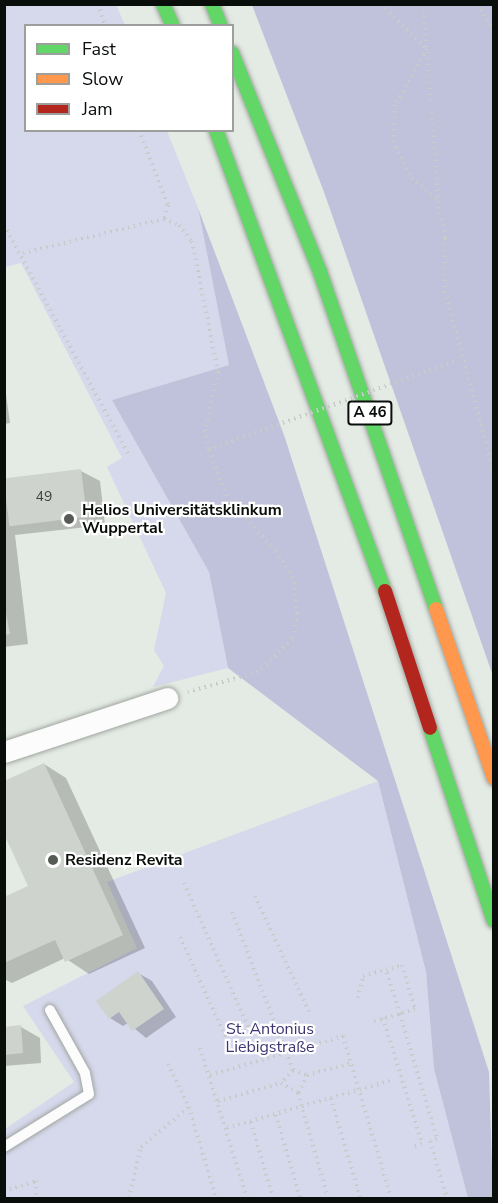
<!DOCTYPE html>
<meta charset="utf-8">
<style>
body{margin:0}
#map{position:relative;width:498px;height:1203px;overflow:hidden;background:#e4eae4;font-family:"Nunito Sans",sans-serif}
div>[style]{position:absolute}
.green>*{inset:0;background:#d6d8ec}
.forest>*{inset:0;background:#c0c2db}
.shadow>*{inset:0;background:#0003}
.building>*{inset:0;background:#ced3ce;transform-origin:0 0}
.path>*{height:4px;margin-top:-2px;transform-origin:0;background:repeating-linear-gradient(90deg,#c9cbca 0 1.5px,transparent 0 6px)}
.roads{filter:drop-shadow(0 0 2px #a1a6a1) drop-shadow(0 0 2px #a1a6a1)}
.lane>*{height:10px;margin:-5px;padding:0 5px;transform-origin:5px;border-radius:5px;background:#fbfcfb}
.street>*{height:21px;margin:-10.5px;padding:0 10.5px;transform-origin:10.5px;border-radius:10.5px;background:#fbfcfb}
.fast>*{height:14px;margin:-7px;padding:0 7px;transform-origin:7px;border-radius:7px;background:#63d668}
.slow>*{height:14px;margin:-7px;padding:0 7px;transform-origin:7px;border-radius:7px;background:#ff974d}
.jam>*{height:14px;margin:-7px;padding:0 7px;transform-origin:7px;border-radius:7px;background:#b3261e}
.path-bridge>*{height:4px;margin-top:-2px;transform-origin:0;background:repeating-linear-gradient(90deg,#c9cbca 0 1.5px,transparent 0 6px)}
.dots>*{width:16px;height:16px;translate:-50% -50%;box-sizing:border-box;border:3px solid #fff;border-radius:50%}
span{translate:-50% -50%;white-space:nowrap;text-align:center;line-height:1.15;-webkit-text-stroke:4.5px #fff;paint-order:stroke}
.number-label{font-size:14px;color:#3c413d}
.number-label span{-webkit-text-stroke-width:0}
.shield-label span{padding:2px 4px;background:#fff;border:2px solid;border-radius:4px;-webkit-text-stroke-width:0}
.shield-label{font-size:15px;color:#090e0a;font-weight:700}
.poi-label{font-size:16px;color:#090e0a;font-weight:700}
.left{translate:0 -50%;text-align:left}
.park-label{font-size:16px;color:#3d3673}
.frame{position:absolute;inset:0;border:6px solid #090e0a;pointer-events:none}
.legend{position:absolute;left:24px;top:24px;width:210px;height:108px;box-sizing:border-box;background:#fff;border:2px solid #9d9f9d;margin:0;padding:8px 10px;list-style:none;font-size:18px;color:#090e0a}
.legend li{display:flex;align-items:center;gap:12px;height:30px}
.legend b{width:30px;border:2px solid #9d9f9d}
</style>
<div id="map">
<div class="green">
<i style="clip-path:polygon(5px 5px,116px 5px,125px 25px,26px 26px,26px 130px,167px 131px,198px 208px,229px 365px,112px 400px,209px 572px,228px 668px,153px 687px,164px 666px,154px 650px,166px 593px,107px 467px,122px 458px,21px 263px,5px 267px)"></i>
<i style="clip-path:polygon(378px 781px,426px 972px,434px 1069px,468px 1198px,5px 1198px,5px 1129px,74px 1082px,23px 1006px,137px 948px,107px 882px)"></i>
</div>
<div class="forest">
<i style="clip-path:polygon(252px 5px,493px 5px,493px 676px,324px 192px)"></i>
<i style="clip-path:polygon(198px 208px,284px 435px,489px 1072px,493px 1198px,468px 1198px,434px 1069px,426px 972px,378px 781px,228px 668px,209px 572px,112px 400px,229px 365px)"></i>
</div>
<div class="shadow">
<i style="clip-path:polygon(4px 380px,10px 423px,4px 424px)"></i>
<i style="clip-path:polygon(81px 471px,100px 481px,105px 525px,15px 535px,28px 644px,4px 647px,4px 480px)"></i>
<i style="clip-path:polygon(44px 764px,66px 778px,145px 948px,89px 974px,65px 958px,12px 983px,4px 979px,4px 899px,30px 886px)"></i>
<i style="clip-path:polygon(138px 973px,152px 981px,176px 1017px,146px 1038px,128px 1023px,123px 1026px,110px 1018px)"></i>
<i style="clip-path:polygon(21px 1027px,40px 1038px,41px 1063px,4px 1066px,4px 1028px)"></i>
</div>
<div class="building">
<i style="left:81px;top:469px;width:48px;height:78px;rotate:83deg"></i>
<i style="clip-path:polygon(4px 603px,10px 634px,4px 635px)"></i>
<i style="clip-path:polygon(44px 763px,123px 935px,65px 962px,55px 940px,4px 963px,4px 897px,28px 886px,4px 834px,4px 781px)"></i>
<i style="clip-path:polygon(138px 971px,164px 1009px,132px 1031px,119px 1012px,109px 1019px,96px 1001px)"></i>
<i style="clip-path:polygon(21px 1025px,23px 1053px,4px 1055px,4px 1027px)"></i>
</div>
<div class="path">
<i style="left:98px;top:4px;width:23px;rotate:72deg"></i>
<i style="left:381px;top:4px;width:64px;rotate:44.4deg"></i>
<i style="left:427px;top:49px;width:64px;rotate:119.7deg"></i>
<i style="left:395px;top:105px;width:36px;rotate:93deg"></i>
<i style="left:393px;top:141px;width:42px;rotate:62.8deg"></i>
<i style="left:412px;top:178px;width:35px;rotate:41deg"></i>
<i style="left:438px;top:201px;width:38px;rotate:79deg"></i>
<i style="left:445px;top:238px;width:53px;rotate:90deg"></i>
<i style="left:445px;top:291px;width:188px;rotate:74.9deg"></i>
<i style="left:424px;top:4px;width:196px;rotate:85.9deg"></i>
<i style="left:478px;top:4px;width:32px;rotate:60deg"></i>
<i style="left:139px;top:130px;width:80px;rotate:68.9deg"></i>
<i style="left:168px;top:205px;width:15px;rotate:106deg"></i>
<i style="left:4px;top:225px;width:260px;rotate:61.5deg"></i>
<i style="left:23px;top:253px;width:145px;rotate:-13.6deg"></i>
<i style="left:164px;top:219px;width:16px;rotate:22deg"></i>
<i style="left:179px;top:225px;width:21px;rotate:51deg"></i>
<i style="left:192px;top:241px;width:134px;rotate:78.8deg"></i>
<i style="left:218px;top:372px;width:59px;rotate:102.6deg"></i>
<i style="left:205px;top:430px;width:20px;rotate:79deg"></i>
<i style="left:209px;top:450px;width:55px;rotate:68.6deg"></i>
<i style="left:229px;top:501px;width:69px;rotate:46.8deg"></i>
<i style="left:276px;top:551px;width:36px;rotate:58deg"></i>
<i style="left:295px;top:582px;width:31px;rotate:86deg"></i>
<i style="left:297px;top:613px;width:26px;rotate:99deg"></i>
<i style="left:293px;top:639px;width:48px;rotate:136.7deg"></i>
<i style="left:258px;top:672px;width:73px;rotate:164.1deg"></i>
<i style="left:209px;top:450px;width:25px;rotate:-21deg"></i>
<i style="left:184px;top:883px;width:162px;rotate:66deg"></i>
<i style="left:255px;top:896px;width:128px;rotate:65deg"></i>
<i style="left:232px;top:912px;width:169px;rotate:68.9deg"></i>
<i style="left:293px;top:1070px;width:18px;rotate:133deg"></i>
<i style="left:281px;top:1083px;width:20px;rotate:30deg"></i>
<i style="left:298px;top:1093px;width:109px;rotate:74.1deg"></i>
<i style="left:180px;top:937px;width:111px;rotate:65.5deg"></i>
<i style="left:358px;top:998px;width:23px;rotate:-77deg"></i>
<i style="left:363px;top:976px;width:24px;rotate:-15deg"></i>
<i style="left:386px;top:970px;width:17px;rotate:-17deg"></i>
<i style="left:402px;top:965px;width:46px;rotate:73.5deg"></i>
<i style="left:415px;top:1009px;width:16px;rotate:162deg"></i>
<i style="left:400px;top:1014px;width:46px;rotate:-107.7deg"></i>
<i style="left:383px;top:1018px;width:132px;rotate:72.8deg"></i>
<i style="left:422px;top:1144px;width:10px;rotate:163deg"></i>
<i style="left:374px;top:1021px;width:27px;rotate:-15deg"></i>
<i style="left:400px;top:1014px;width:130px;rotate:73.5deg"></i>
<i style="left:437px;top:1139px;width:7px;rotate:164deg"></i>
<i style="left:430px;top:1141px;width:59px;rotate:73.4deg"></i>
<i style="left:200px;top:1048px;width:157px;rotate:72.6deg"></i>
<i style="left:168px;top:1064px;width:48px;rotate:64deg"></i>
<i style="left:293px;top:1070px;width:15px;rotate:20deg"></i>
<i style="left:307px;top:1075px;width:20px;rotate:114deg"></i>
<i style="left:210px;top:1075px;width:139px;rotate:-16.3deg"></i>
<i style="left:343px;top:1036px;width:169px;rotate:73.5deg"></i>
<i style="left:307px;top:1075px;width:47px;rotate:-14.9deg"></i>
<i style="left:331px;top:1098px;width:104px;rotate:73.8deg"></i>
<i style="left:218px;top:1101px;width:66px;rotate:-15.9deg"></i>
<i style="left:276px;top:1115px;width:86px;rotate:73.9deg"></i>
<i style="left:251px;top:1122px;width:79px;rotate:73.9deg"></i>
<i style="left:227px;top:1128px;width:172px;rotate:-16.2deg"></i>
<i style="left:4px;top:1191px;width:34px;rotate:-17deg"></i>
<i style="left:36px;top:1181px;width:17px;rotate:87deg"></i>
<i style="left:129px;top:1198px;width:52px;rotate:-76.8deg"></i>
<i style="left:141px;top:1147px;width:62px;rotate:-39.8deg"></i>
<i style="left:189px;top:1107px;width:95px;rotate:73.5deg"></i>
</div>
<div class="roads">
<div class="lane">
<i style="left:4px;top:1147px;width:100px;rotate:-31.9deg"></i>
<i style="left:89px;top:1094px;width:21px;rotate:-101deg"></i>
<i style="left:85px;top:1073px;width:72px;rotate:-119.1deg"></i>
</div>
<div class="street">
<i style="left:4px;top:752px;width:172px;rotate:-18.3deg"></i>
</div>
<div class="fast">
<i style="left:163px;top:4px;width:24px;rotate:66deg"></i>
<i style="left:212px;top:4px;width:24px;rotate:68deg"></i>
<i style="left:232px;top:53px;width:236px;rotate:68.1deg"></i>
<i style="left:320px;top:272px;width:356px;rotate:71deg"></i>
<i style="left:216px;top:130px;width:491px;rotate:69.9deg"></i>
<i style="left:430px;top:728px;width:203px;rotate:71.7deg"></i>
</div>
<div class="slow">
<i style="left:436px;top:609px;width:179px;rotate:71.1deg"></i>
</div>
<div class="jam">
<i style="left:385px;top:591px;width:144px;rotate:71.8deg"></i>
</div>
</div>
<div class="path-bridge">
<i style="left:232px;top:441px;width:240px;rotate:-19.7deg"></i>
</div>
<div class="dots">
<i style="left:69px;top:519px;background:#565b56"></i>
<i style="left:53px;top:860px;background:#565b56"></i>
</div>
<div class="number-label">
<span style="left:44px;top:497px">49</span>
</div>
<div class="shield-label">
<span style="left:370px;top:413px">A 46</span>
</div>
<div class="poi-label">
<span class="left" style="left:82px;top:519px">Helios Universitätsklinkum<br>Wuppertal</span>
<span class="left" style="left:65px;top:860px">Residenz Revita</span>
</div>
<div class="park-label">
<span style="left:270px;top:1038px">St. Antonius<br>Liebigstraße</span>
</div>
<div class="frame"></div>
<ul class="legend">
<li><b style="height:8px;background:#63d668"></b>Fast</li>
<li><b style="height:8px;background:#ff974d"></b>Slow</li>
<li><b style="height:8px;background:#b3261e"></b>Jam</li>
</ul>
</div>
